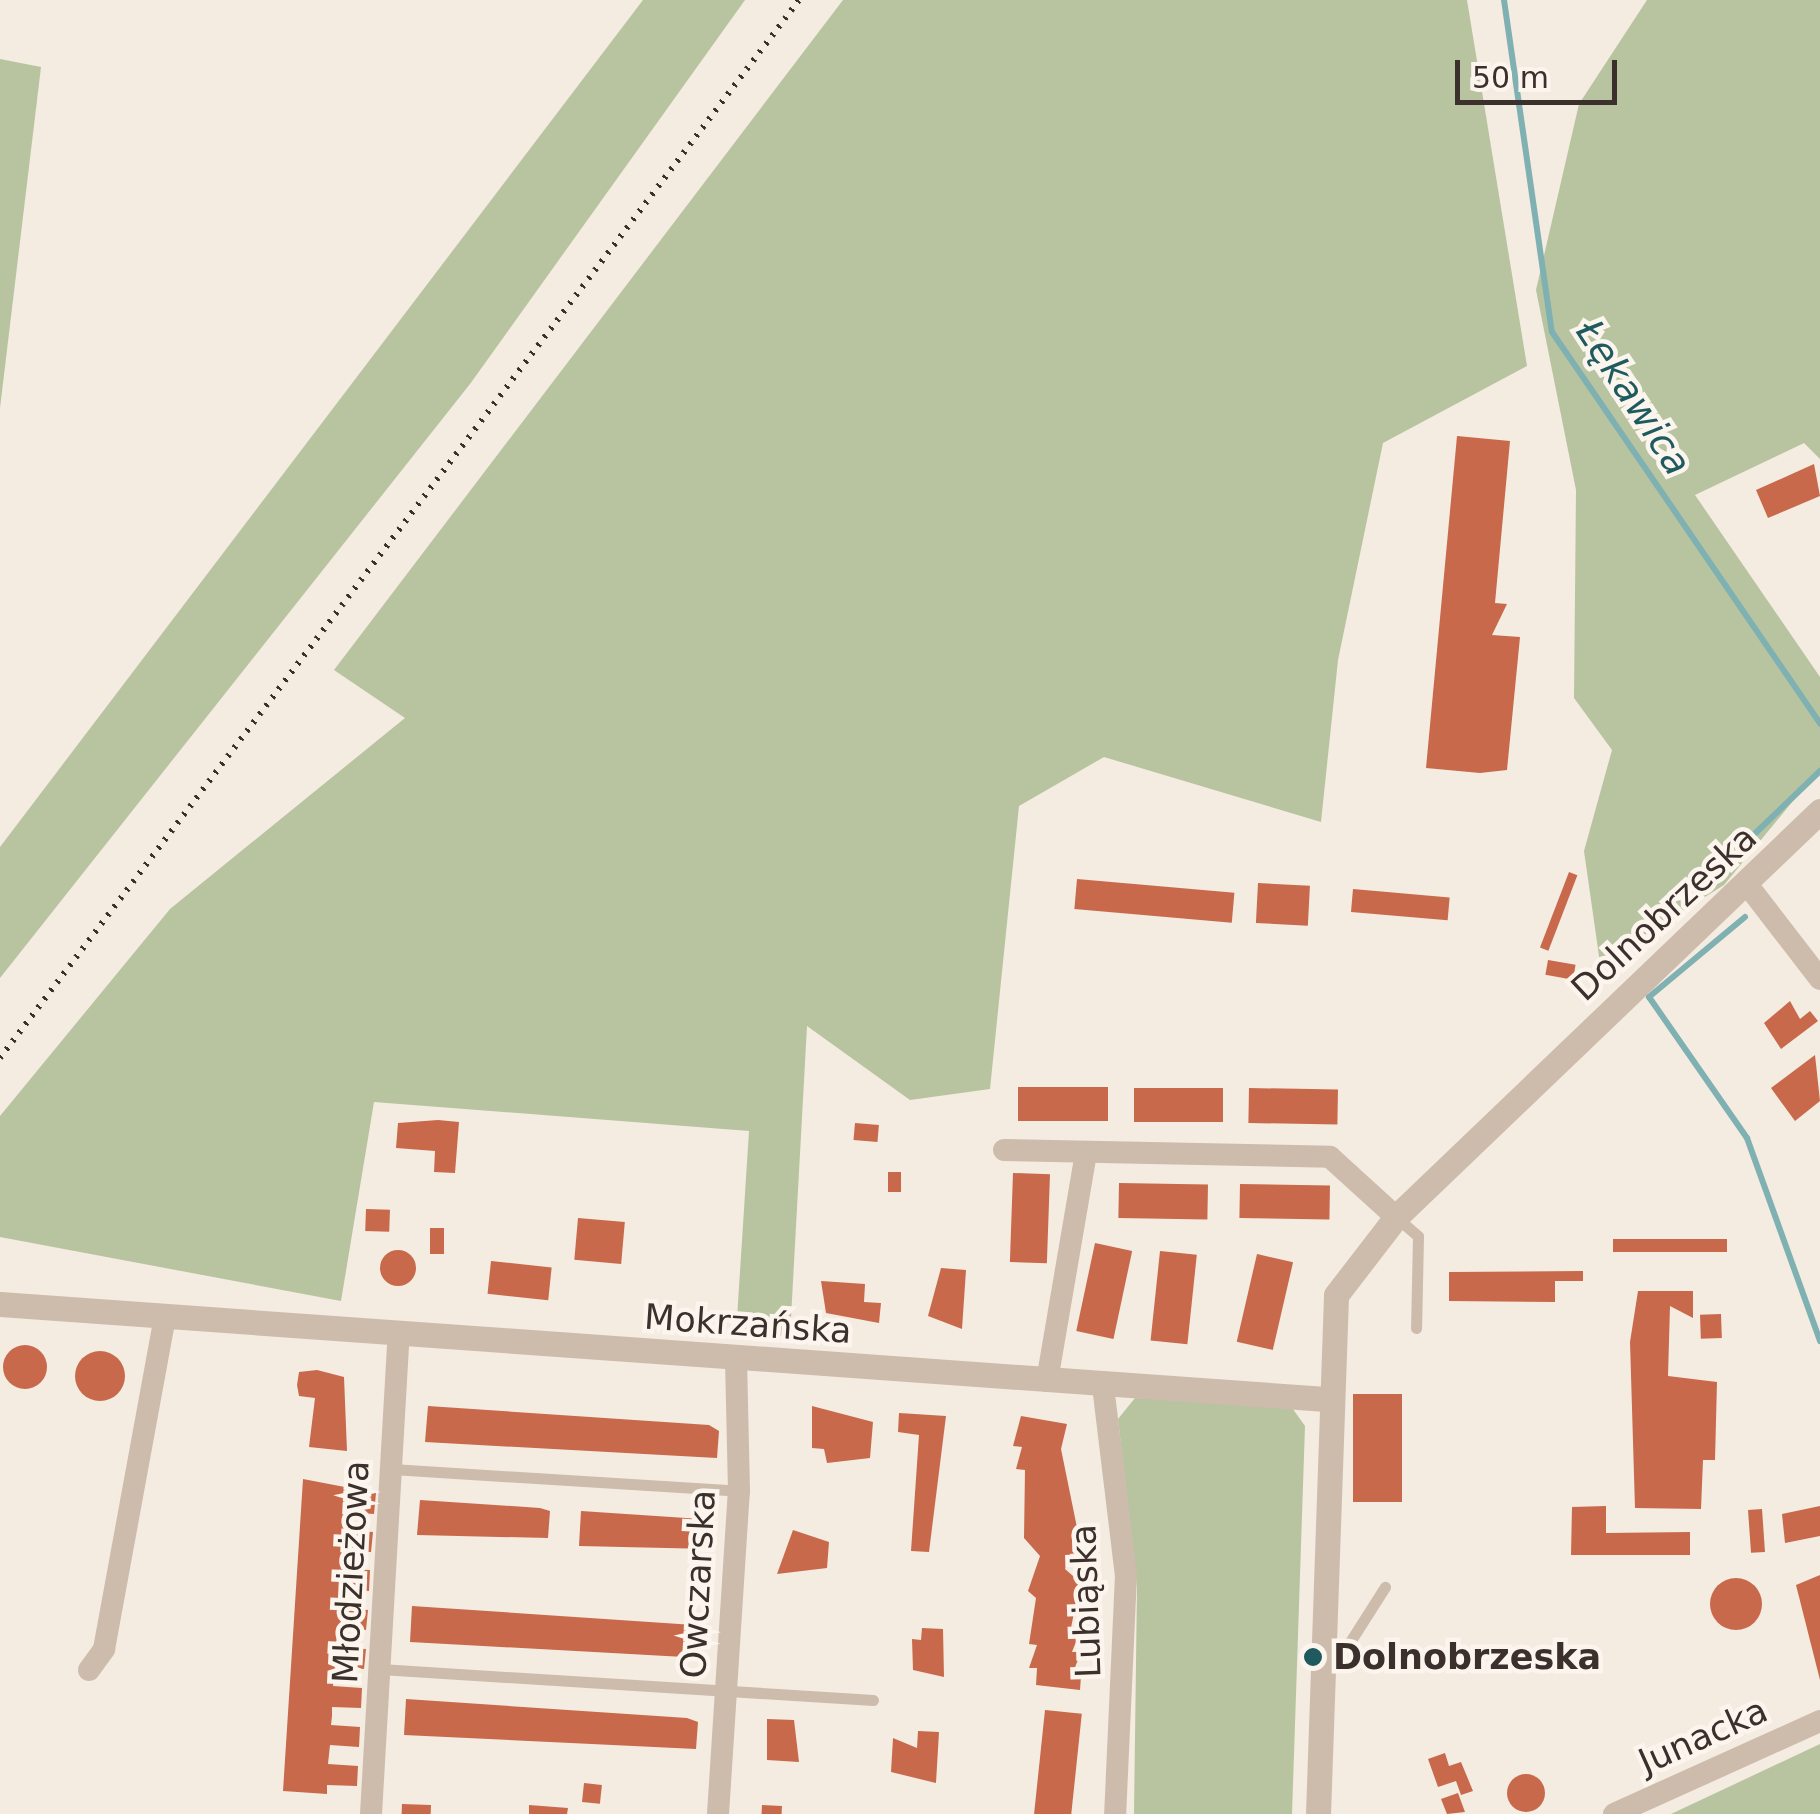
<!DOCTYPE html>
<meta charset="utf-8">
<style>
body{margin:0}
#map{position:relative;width:1820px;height:1814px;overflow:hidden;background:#f4ebe1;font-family:"DejaVu Sans",sans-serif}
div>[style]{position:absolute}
.green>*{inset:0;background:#b8c4a0}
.stream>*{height:6px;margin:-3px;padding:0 3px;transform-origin:3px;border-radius:3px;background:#7fb0b2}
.building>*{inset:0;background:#c8694b;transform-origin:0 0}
.round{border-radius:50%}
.service>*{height:11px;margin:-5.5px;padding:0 5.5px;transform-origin:5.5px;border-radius:5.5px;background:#cdbbac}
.minor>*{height:22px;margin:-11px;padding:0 11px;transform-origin:11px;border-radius:11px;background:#cdbbac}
.tertiary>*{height:25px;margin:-12.5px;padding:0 12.5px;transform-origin:12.5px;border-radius:12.5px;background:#cdbbac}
.rail>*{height:6px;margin-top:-3px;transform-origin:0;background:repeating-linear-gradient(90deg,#3b302b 0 2.5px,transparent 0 10.5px)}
.dots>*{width:28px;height:28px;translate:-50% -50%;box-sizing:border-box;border:5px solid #fbf5ee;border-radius:50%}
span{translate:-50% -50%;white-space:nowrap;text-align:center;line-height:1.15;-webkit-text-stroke:9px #fbf5ee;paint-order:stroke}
.street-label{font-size:35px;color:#3b302b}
.poi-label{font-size:35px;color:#3b302b;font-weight:700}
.left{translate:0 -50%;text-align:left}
.water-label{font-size:38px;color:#1f5a5e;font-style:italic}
.scale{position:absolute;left:1455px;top:60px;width:162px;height:45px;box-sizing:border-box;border:5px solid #3b302b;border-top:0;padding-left:12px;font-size:30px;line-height:35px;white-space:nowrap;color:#3b302b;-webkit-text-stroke:8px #fbf5ee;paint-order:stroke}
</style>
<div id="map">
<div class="green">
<i style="clip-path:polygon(643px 0,745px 0,470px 384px,0 978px,0 847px)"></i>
<i style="clip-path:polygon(843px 0,1467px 0,1527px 366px,1383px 443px,1338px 660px,1321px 822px,1104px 757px,1019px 806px,990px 1089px,910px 1100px,807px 1026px,790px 1336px,736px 1334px,749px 1131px,374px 1102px,341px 1301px,0 1237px,0 1116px,170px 909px,405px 718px,334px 670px)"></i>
<i style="clip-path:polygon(1647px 0,1820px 0,1820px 459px,1804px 443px,1695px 495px,1820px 677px,1820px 768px,1724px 885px,1600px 963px,1584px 851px,1612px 750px,1574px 698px,1576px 490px,1536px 290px,1579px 104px)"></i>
<i style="clip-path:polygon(0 59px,41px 67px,0 408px)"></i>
<i style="clip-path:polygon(1135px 1398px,1290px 1405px,1305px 1426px,1292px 1814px,1134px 1814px,1137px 1587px,1118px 1419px)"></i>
<i style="clip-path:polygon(1820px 1744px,1820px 1814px,1671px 1814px)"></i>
</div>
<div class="stream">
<i style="left:1504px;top:0;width:335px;rotate:81.8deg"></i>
<i style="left:1552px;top:332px;width:475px;rotate:55.6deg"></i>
<i style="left:1741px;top:847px;width:110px;rotate:-43.9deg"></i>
<i style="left:1745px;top:917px;width:125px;rotate:140.2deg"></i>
<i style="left:1649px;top:997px;width:172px;rotate:55.2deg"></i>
<i style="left:1747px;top:1138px;width:216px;rotate:70.2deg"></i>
</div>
<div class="building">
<i style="clip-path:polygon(1457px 436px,1510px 441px,1495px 603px,1507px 604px,1492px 635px,1520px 637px,1507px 770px,1480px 773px,1426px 768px)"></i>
<i style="clip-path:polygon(1814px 464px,1820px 496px,1768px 518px,1756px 490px)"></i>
<i style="left:1569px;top:872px;width:9px;height:81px;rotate:21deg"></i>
<i style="left:1077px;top:879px;width:158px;height:30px;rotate:5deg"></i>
<i style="left:1258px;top:883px;width:52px;height:40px;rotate:3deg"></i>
<i style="left:1353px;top:889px;width:97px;height:23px;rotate:5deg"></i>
<i style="left:1548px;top:960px;width:28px;height:15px;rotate:10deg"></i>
<i style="clip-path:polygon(1790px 1001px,1800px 1019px,1810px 1011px,1818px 1021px,1781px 1049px,1764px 1023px)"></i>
<i style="clip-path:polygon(1815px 1055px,1820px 1101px,1795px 1121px,1771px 1088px)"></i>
<i style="left:1018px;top:1087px;width:90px;height:34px"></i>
<i style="left:1134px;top:1088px;width:89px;height:34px"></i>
<i style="left:1249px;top:1088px;width:89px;height:35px;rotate:1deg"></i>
<i style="clip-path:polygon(438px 1120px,459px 1122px,455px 1173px,434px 1172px,435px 1151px,396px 1148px,398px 1123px)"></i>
<i style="left:855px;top:1123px;width:24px;height:17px;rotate:5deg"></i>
<i style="left:888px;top:1172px;width:13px;height:20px"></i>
<i style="left:1013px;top:1173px;width:37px;height:89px;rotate:2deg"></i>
<i style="left:1119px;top:1183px;width:89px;height:35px;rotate:1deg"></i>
<i style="left:1240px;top:1184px;width:90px;height:34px;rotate:1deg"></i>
<i style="left:366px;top:1209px;width:24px;height:22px;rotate:2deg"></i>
<i style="left:578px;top:1218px;width:47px;height:42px;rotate:5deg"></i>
<i style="left:430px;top:1228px;width:14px;height:26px"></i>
<i style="left:1727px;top:1239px;width:13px;height:114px;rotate:90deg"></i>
<i style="left:1095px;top:1243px;width:38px;height:90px;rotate:12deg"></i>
<i class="round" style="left:380px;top:1250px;width:36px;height:36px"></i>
<i style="left:1160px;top:1251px;width:37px;height:90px;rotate:6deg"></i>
<i style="left:1257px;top:1254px;width:37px;height:90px;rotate:13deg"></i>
<i style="left:491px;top:1261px;width:61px;height:33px;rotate:6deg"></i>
<i style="clip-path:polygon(941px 1268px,966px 1270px,962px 1329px,928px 1316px)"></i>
<i style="clip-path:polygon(1583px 1271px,1583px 1281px,1555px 1281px,1555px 1302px,1449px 1301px,1449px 1272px)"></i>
<i style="clip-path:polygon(821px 1281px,865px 1284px,864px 1302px,881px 1303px,879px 1323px,826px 1313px)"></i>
<i style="clip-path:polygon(1638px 1291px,1693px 1291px,1693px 1318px,1670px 1306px,1668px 1376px,1717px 1382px,1715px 1460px,1703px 1460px,1701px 1509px,1635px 1508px,1630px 1342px)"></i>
<i style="left:1721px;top:1314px;width:24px;height:21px;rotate:88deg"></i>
<i class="round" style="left:3px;top:1345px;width:44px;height:44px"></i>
<i class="round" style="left:75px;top:1351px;width:50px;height:50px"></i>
<i style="clip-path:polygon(317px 1370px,344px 1377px,347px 1451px,309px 1447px,315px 1398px,299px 1396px,297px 1385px,299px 1372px)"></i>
<i style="left:1353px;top:1394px;width:49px;height:108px"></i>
<i style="clip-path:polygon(428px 1406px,709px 1425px,719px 1431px,717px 1458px,425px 1442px)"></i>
<i style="clip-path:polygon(812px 1406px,873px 1422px,870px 1458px,827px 1463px,824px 1449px,812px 1448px)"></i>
<i style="clip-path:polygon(899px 1413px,946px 1416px,929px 1552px,911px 1551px,919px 1435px,898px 1432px)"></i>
<i style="clip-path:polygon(1021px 1416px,1067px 1424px,1061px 1449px,1082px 1552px,1070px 1554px,1065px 1569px,1080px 1582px,1071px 1628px,1081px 1629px,1072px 1652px,1081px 1652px,1072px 1675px,1081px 1676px,1080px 1690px,1036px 1685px,1037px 1668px,1029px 1668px,1037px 1645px,1029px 1644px,1036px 1598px,1028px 1591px,1040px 1556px,1024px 1538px,1025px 1470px,1016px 1469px,1022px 1447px,1013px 1446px)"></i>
<i style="clip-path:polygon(303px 1479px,376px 1493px,374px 1514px,345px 1512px,344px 1530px,373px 1532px,371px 1552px,343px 1551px,341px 1569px,370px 1570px,369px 1591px,340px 1589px,339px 1608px,368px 1610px,366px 1630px,337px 1628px,336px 1647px,366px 1649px,364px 1669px,335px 1667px,333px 1686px,362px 1688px,361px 1708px,332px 1707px,332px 1716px,331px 1725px,360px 1727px,359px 1747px,330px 1745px,328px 1764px,358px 1766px,357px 1786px,327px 1785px,327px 1794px,283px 1791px)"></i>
<i style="clip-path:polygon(420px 1500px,540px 1508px,550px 1511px,548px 1538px,417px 1535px)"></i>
<i style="clip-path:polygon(1606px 1506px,1606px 1533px,1690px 1532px,1690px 1555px,1571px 1555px,1572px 1507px)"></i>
<i style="clip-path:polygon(1820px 1506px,1820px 1536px,1785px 1543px,1782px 1514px)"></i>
<i style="left:1762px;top:1509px;width:43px;height:14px;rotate:86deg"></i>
<i style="clip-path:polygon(581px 1511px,701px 1519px,712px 1522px,710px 1549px,579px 1546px)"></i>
<i style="clip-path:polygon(793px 1530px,829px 1542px,827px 1568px,777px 1574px)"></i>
<i style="clip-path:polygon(1820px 1575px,1820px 1680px,1796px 1585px)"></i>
<i class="round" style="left:1710px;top:1578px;width:52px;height:52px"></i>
<i style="clip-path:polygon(412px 1606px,694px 1625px,704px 1631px,702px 1658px,410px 1642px)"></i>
<i style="clip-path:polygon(922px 1628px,943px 1629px,944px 1677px,913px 1670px,912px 1639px,921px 1640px)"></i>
<i style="clip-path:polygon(406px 1699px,687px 1718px,698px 1722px,696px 1749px,404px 1735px)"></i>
<i style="left:1045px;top:1710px;width:37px;height:105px;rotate:6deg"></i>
<i style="clip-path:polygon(767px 1719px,794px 1720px,799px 1762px,767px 1760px)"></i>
<i style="clip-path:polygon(918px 1731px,939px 1732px,936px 1783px,891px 1772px,893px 1738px,917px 1748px)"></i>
<i style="clip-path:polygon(1445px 1753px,1449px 1766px,1461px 1762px,1473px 1791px,1461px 1795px,1456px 1781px,1438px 1787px,1428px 1759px)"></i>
<i class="round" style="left:1507px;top:1774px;width:38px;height:38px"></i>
<i style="left:584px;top:1783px;width:18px;height:19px;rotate:6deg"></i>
<i style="clip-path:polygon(1458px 1793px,1465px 1812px,1447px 1814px,1441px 1799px)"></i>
<i style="left:402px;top:1804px;width:29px;height:10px;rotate:2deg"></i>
<i style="clip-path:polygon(529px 1805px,568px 1808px,567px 1814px,529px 1814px)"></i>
<i style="left:762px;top:1805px;width:20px;height:9px;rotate:3deg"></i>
</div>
<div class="service">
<i style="left:1396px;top:1217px;width:29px;rotate:41deg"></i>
<i style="left:1418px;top:1236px;width:92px;rotate:91.2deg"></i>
<i style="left:392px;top:1469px;width:348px;rotate:3.6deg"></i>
<i style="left:1328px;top:1649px;width:20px;rotate:-11deg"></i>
<i style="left:1348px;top:1645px;width:69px;rotate:-57.5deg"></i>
<i style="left:380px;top:1669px;width:494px;rotate:3.6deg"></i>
</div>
<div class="minor">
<i style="left:1746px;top:883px;width:121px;rotate:52.4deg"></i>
<i style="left:1004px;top:1150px;width:326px;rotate:1.2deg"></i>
<i style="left:1330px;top:1157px;width:89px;rotate:42.3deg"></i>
<i style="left:1047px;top:1381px;width:230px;rotate:-80.3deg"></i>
<i style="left:1103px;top:1386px;width:190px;rotate:83.1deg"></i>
<i style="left:1126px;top:1575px;width:239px;rotate:92.6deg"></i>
<i style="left:89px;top:1670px;width:26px;rotate:-54deg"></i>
<i style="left:104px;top:1649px;width:338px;rotate:-79.6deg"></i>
<i style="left:371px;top:1814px;width:481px;rotate:-86.7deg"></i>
<i style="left:718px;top:1814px;width:324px;rotate:-86.3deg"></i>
<i style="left:739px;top:1491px;width:133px;rotate:-91.3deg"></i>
<i style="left:1614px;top:1814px;width:226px;rotate:-24.3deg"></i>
</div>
<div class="tertiary">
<i style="left:0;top:1304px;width:1329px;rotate:4.1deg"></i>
<i style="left:1318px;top:1814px;width:519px;rotate:-88.01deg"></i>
<i style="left:1336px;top:1295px;width:98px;rotate:-52.4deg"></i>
<i style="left:1396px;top:1217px;width:587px;rotate:-43.76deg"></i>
</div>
<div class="rail">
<i style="left:0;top:1058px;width:1326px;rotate:-52.94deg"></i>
</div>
<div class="dots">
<i style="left:1313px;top:1657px;background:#1f5a5e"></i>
</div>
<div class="street-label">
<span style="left:1664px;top:913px;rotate:-43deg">Dolnobrzeska</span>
<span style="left:748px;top:1324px;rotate:4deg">Mokrzańska</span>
<span style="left:351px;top:1572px;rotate:-87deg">Młodzieżowa</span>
<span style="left:698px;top:1584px;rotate:-87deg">Owczarska</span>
<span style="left:1086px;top:1601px;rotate:-92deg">Lubiąska</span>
<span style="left:1703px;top:1736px;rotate:-24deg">Junacka</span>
</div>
<div class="poi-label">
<span class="left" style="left:1333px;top:1657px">Dolnobrzeska</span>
</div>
<div class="water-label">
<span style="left:1633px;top:398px;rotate:57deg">Łękawica</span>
</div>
<div class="scale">50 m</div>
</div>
